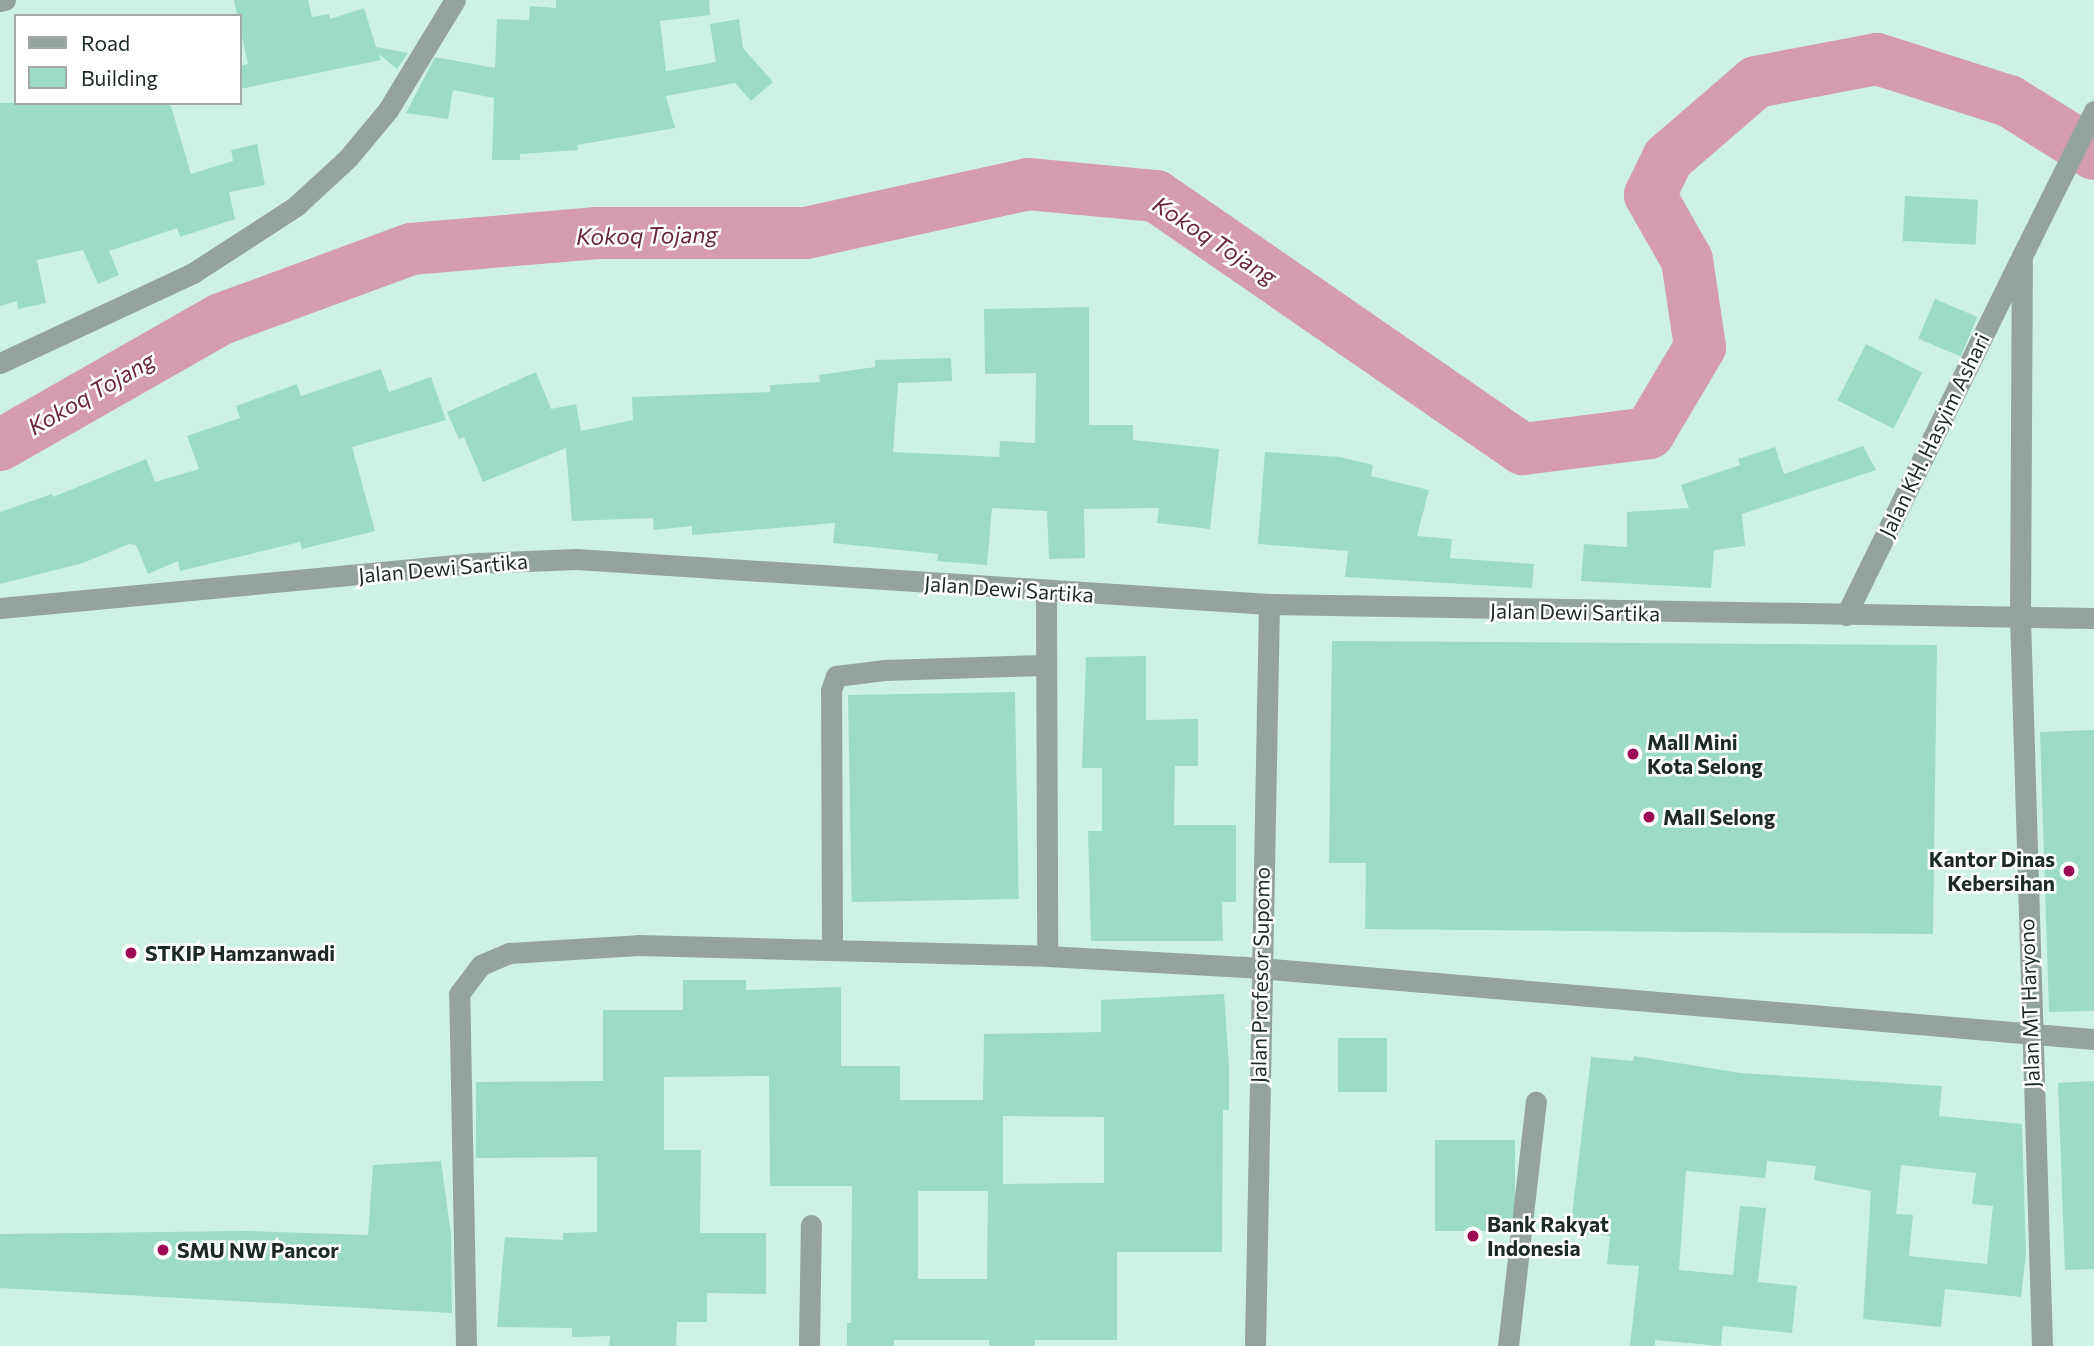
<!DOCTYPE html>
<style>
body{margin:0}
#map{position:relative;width:2094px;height:1346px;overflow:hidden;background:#cdf2e3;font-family:Commissioner,sans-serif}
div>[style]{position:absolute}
.river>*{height:52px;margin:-26px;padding:0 26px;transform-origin:26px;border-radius:26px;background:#d59cad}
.building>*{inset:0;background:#9ddcc4;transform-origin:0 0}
.minor>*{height:21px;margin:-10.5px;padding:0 10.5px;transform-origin:10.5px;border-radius:10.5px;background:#94a39d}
.dots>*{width:19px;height:19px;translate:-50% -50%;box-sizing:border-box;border:4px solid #fff;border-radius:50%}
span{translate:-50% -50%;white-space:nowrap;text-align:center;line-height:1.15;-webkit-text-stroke:5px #fff;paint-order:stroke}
.street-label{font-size:21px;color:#1c2a24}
.poi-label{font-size:21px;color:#1c2a24;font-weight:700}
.left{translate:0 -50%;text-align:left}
.right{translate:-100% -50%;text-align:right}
.water-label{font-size:23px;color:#69253f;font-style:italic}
.legend{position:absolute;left:14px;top:14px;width:228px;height:91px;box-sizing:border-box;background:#fff;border:2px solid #a4aaa7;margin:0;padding:9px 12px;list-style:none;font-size:21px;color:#1c2a24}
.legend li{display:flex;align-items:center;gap:14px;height:35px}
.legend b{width:35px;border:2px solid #a4aaa7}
</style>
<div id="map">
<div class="river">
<i style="left:0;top:445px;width:254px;rotate:-29.7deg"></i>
<i style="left:221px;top:319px;width:202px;rotate:-20.2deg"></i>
<i style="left:411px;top:249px;width:187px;rotate:-4.9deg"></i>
<i style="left:597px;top:233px;width:209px"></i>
<i style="left:806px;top:233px;width:227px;rotate:-12.4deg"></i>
<i style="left:1028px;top:184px;width:129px;rotate:5.4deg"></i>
<i style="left:1156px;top:196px;width:446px;rotate:34.6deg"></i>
<i style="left:1523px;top:449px;width:127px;rotate:-7.2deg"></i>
<i style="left:1649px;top:433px;width:100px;rotate:-59.3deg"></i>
<i style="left:1700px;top:347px;width:88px;rotate:-98.5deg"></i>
<i style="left:1687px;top:260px;width:75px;rotate:-119.6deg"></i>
<i style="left:1650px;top:195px;width:41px;rotate:-64.1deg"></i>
<i style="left:1668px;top:158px;width:116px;rotate:-40.8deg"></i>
<i style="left:1756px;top:82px;width:123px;rotate:-10.8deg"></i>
<i style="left:1877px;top:59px;width:139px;rotate:17.7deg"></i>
<i style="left:2009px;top:101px;width:100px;rotate:31.9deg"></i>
</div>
<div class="building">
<i style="clip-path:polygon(234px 0,308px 0,312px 17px,329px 14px,330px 19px,364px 8px,376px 47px,408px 53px,397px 69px,379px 54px,381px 60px,240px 89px,240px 66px,248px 64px)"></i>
<i style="clip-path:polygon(556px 0,709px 0,710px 15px,660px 21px,666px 71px,716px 62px,710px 24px,739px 19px,743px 48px,773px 82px,751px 101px,735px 83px,666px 96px,675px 128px,577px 145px,578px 150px,520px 154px,520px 160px,492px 160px,494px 98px,453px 90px,448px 119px,406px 113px,435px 57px,495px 68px,497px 19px,529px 20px,530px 6px,556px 8px)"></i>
<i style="clip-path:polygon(0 103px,170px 103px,191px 174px,233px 161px,231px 150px,257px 144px,265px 185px,229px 192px,235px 219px,180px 237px,177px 228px,109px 251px,119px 275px,98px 284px,83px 250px,37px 260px,46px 303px,18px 309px,17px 301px,0 306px)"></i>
<i style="left:1905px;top:196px;width:73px;height:45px;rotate:3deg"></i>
<i style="left:1935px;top:299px;width:46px;height:43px;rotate:23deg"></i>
<i style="clip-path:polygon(1089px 307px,1089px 425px,1133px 425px,1133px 440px,1219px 449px,1210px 529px,1157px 523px,1159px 508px,1084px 509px,1085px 558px,1049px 559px,1047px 511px,992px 508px,987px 565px,937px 561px,938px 554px,833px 543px,835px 523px,692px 535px,692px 526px,654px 530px,653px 518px,572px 521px,566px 448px,483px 482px,464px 437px,459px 439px,447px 412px,536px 372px,551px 409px,576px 404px,581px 431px,633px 420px,632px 397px,770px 392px,770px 385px,820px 382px,819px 375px,875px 367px,875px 360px,951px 358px,952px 381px,898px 383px,893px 452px,999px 457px,1000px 441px,1035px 443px,1036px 373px,985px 374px,984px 309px)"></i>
<i style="left:1866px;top:344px;width:63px;height:63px;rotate:27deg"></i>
<i style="clip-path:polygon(381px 369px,389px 392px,431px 377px,446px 420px,352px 447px,375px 531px,302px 549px,300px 542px,180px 571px,178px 561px,148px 574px,136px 545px,129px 544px,83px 563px,0 584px,0 512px,52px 494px,53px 497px,146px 459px,155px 482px,199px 469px,187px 436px,240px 418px,236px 406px,297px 384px,301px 396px)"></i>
<i style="clip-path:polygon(1863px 446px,1876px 470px,1742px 514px,1745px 546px,1714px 550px,1711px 588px,1581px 581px,1584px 544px,1627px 547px,1627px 512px,1689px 508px,1681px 485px,1740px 465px,1738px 459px,1775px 447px,1784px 474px)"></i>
<i style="clip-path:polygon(1265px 452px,1340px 457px,1373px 465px,1371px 476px,1429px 490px,1417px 536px,1452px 539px,1450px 558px,1534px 564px,1532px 588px,1345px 577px,1348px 551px,1258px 544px)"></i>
<i style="clip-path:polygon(1332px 641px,1937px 645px,1933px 934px,1365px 929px,1366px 863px,1329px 863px)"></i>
<i style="clip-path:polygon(1146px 656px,1146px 720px,1198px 719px,1198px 766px,1175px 766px,1174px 825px,1236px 825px,1236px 902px,1222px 902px,1223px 941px,1091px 941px,1088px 831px,1102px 831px,1102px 768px,1082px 768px,1086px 657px)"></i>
<i style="left:1015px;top:692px;width:207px;height:167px;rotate:89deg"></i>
<i style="clip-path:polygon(2094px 730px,2094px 1011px,2049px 1012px,2040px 732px)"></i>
<i style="clip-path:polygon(evenodd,683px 980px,746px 980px,746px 990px,841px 987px,841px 1066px,900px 1066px,900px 1100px,983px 1100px,984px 1034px,1101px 1032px,1101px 1000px,1224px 994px,1229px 1065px,1229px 1110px,1223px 1110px,1222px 1252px,1117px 1252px,1117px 1340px,1035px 1340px,1035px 1346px,989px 1346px,989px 1340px,894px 1340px,894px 1346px,847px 1346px,847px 1323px,851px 1323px,852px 1186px,770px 1186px,769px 1076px,664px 1077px,664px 1150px,701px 1150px,700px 1233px,766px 1233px,766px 1294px,707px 1293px,707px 1322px,677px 1322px,676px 1346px,609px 1346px,610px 1336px,572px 1337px,572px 1328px,497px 1327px,505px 1237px,563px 1240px,563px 1233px,597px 1232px,597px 1157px,476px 1158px,476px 1082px,603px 1081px,603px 1010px,683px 1010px,683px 980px,1003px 1116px,1104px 1117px,1104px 1183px,1003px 1184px,1003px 1116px,683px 980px,918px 1191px,988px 1191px,987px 1279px,918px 1279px,918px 1191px)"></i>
<i style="left:1338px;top:1038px;width:49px;height:54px"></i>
<i style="clip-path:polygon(evenodd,1634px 1056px,1741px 1073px,1942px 1086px,1939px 1116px,2022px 1124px,2026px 1253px,2021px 1297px,1945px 1289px,1941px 1327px,1863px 1319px,1871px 1191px,1814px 1180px,1816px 1166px,1767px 1161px,1765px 1178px,1686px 1171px,1679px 1270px,1733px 1275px,1740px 1206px,1766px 1208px,1758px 1282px,1797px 1286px,1792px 1333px,1723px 1326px,1721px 1346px,1655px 1340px,1655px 1346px,1630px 1346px,1639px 1266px,1607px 1264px,1610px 1236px,1570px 1232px,1591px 1057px,1633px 1061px,1634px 1056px,1901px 1165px,1976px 1173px,1972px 1204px,1993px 1206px,1987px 1264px,1909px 1256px,1913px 1215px,1896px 1214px,1901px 1165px)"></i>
<i style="clip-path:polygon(2094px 1081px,2094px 1269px,2065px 1270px,2058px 1083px)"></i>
<i style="left:1435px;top:1140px;width:80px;height:91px"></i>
<i style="clip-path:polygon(441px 1161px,451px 1235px,452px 1313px,0 1288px,0 1234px,245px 1231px,368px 1235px,373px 1165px)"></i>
</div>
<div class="minor">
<i style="left:0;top:1px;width:5px;rotate:-11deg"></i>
<i style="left:0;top:363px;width:213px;rotate:-25deg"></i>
<i style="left:193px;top:273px;width:123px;rotate:-33deg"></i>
<i style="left:296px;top:206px;width:71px;rotate:-42.7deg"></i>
<i style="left:348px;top:158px;width:62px;rotate:-50.2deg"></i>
<i style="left:388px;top:110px;width:129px;rotate:-58.7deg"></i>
<i style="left:1046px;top:592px;width:364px;rotate:89.8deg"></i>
<i style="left:0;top:608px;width:481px;rotate:-5.4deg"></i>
<i style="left:479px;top:563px;width:97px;rotate:-2.4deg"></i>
<i style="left:576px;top:559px;width:694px;rotate:3.72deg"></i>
<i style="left:1269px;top:604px;width:825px;rotate:0.97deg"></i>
<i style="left:1846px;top:615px;width:393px;rotate:-63.9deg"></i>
<i style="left:832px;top:950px;width:260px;rotate:-90.2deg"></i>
<i style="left:831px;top:690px;width:15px;rotate:-70deg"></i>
<i style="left:836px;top:676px;width:48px;rotate:-7.1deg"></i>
<i style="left:884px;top:670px;width:162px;rotate:-1.8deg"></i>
<i style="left:466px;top:1346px;width:352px;rotate:-91.1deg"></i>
<i style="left:459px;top:994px;width:36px;rotate:-53deg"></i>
<i style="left:481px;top:965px;width:30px;rotate:-23deg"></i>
<i style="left:509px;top:953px;width:129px;rotate:-3.5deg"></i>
<i style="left:638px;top:945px;width:409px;rotate:1.5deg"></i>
<i style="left:1047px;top:956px;width:212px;rotate:3.2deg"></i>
<i style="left:1259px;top:968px;width:838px;rotate:4.86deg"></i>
<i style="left:809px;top:1346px;width:121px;rotate:-89.1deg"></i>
<i style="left:1255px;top:1346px;width:742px;rotate:-88.92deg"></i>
<i style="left:1508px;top:1346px;width:246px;rotate:-83.5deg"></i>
<i style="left:2042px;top:1346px;width:729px;rotate:-91.73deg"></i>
<i style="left:2020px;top:617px;width:361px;rotate:-89.7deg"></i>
<i style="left:2022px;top:256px;width:162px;rotate:-63.6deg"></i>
</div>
<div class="dots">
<i style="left:1633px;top:754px;background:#9e0b55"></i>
<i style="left:1649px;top:817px;background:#9e0b55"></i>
<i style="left:2069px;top:871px;background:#9e0b55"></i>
<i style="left:131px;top:953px;background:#9e0b55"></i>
<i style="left:1473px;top:1236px;background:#9e0b55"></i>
<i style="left:163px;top:1250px;background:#9e0b55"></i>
</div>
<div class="street-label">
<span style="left:1934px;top:435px;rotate:-64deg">Jalan KH. Hasyim Ashari</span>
<span style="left:443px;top:568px;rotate:-5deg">Jalan Dewi Sartika</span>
<span style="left:1009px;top:589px;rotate:4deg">Jalan Dewi Sartika</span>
<span style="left:1575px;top:612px;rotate:1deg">Jalan Dewi Sartika</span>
<span style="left:1260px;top:975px;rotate:-89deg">Jalan Profesor Supomo</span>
<span style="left:2029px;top:1003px;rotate:-92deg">Jalan MT Haryono</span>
</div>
<div class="poi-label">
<span class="left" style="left:1647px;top:754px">Mall Mini<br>Kota Selong</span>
<span class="left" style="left:1663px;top:817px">Mall Selong</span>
<span class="right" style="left:2055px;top:871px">Kantor Dinas<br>Kebersihan</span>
<span class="left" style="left:145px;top:953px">STKIP Hamzanwadi</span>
<span class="left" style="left:1487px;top:1236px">Bank Rakyat<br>Indonesia</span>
<span class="left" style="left:177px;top:1250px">SMU NW Pancor</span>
</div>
<div class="water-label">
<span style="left:647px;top:235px;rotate:-1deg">Kokoq Tojang</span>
<span style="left:1215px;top:240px;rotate:33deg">Kokoq Tojang</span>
<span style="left:91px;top:393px;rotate:-30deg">Kokoq Tojang</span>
</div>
<ul class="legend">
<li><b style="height:9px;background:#94a39d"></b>Road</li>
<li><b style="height:19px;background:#9ddcc4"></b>Building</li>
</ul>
</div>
